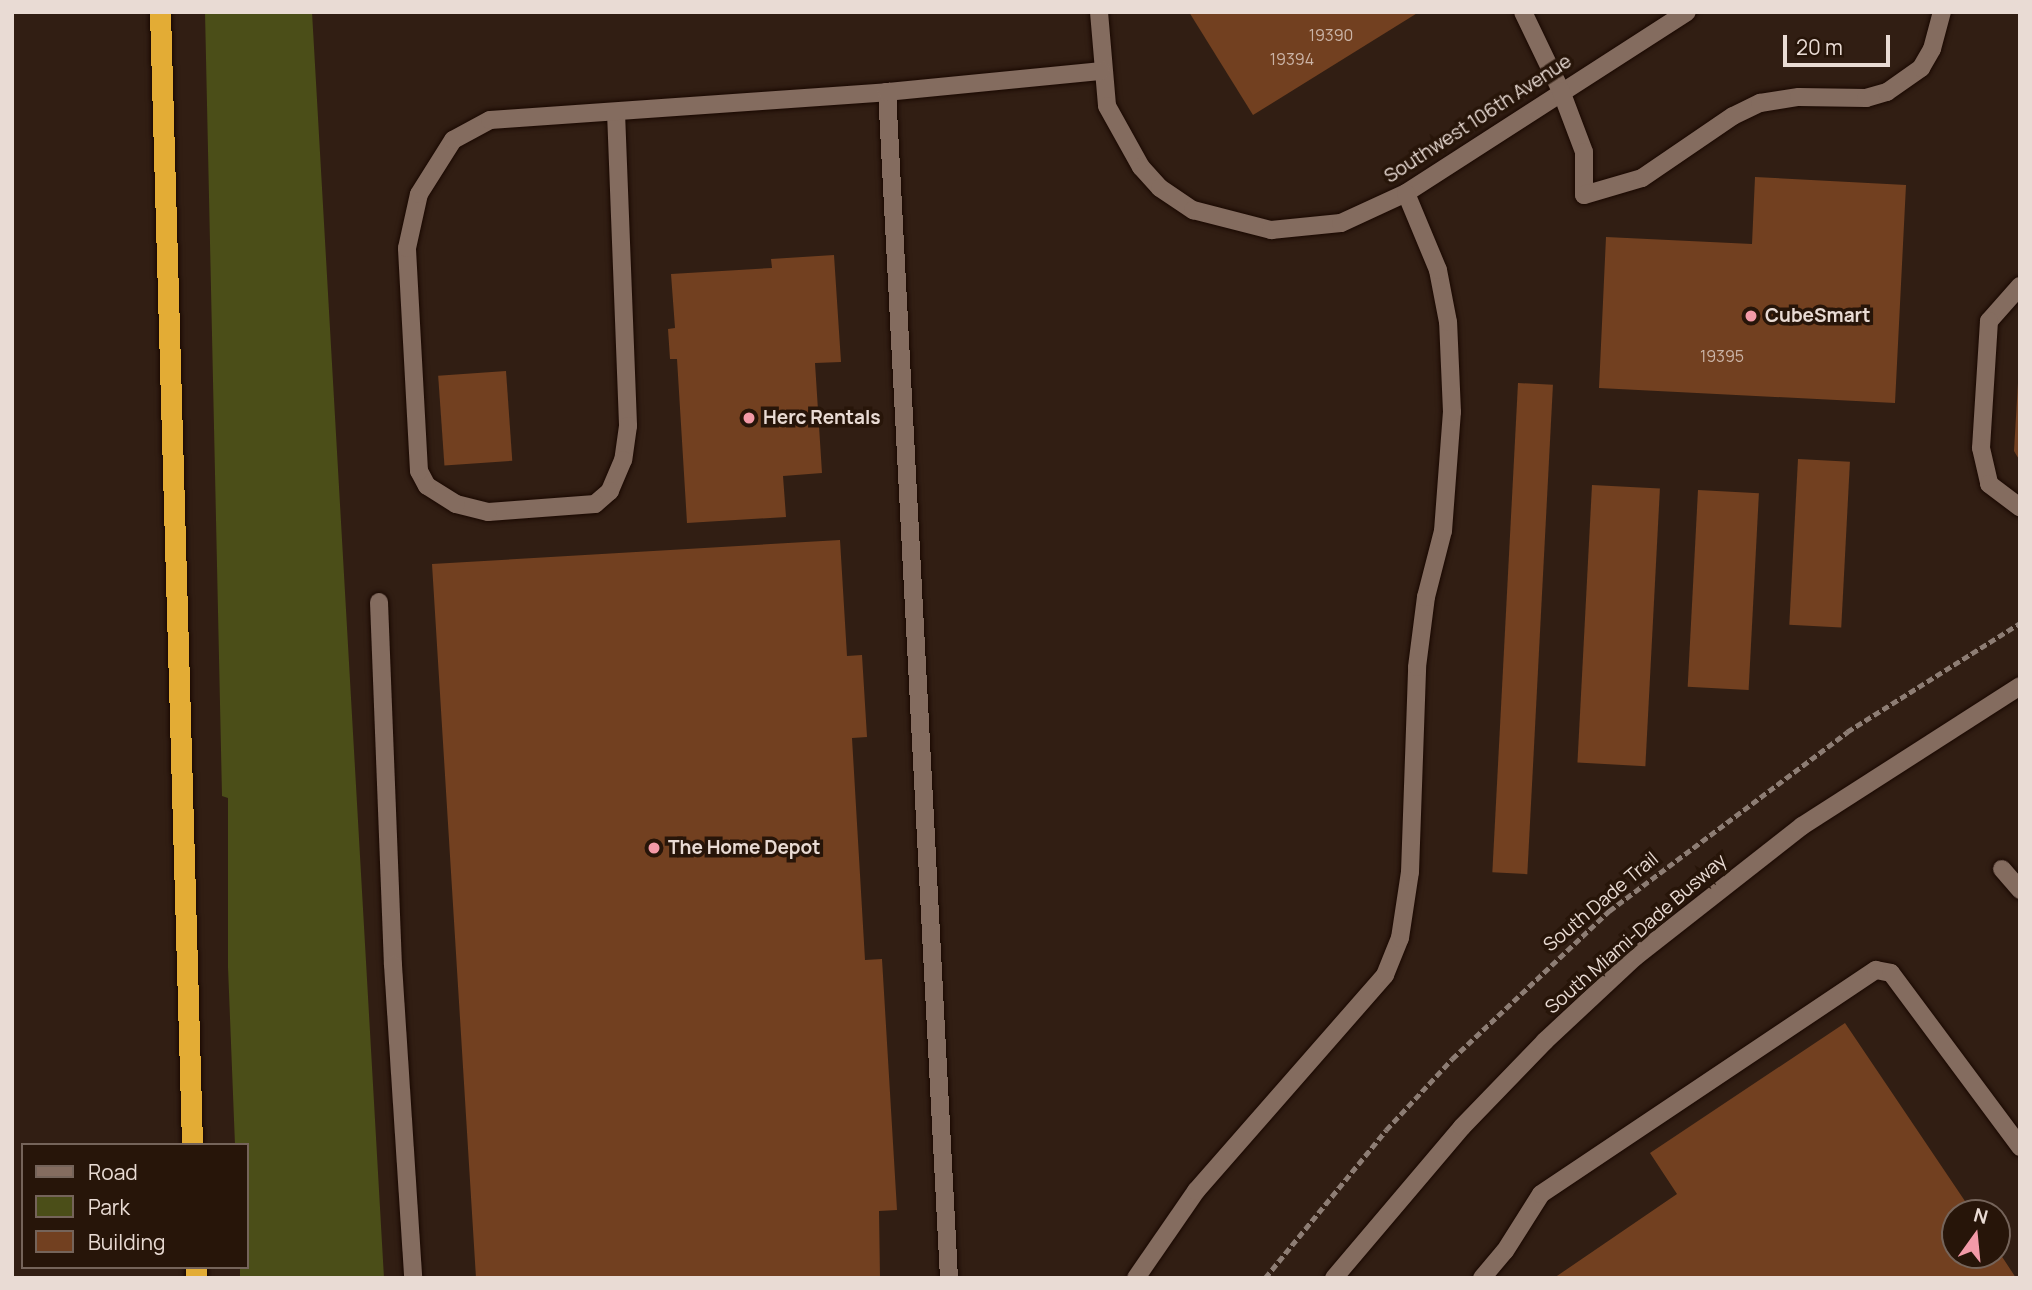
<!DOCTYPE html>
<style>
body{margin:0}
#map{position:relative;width:2032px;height:1290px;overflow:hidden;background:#311e13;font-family:Manrope,sans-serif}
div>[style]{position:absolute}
.green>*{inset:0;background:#4b4e18}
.building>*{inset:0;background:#724020;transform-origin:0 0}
.path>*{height:4.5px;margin-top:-2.25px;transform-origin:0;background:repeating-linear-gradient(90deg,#8d7d74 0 7px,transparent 0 10.5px)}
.roads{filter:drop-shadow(0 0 2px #190801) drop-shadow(0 0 2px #190801)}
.minor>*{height:18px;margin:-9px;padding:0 9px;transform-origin:9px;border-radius:9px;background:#846c5f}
.highway>*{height:21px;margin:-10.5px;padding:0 10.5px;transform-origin:10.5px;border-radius:10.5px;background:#e3ac35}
.dots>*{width:19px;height:19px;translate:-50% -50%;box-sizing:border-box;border:4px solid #271509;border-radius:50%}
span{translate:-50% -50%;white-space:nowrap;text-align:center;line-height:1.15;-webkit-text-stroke:7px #271509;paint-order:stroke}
.number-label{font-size:16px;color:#cbb4a7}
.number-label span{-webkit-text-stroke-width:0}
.street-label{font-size:19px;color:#e9dbd4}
.poi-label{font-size:19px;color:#e9dbd4;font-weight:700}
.left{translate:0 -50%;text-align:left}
.frame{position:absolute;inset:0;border:14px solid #e9dbd4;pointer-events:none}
.legend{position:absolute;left:21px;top:1143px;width:228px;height:126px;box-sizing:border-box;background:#271509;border:2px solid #75645a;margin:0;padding:9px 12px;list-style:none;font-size:21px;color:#e9dbd4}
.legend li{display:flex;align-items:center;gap:14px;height:35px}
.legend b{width:35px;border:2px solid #75645a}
.north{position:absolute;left:1941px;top:1199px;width:70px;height:70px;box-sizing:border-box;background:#271509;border:2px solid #75645a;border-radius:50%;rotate:15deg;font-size:19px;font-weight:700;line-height:28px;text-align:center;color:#e9dbd4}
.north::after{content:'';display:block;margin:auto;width:24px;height:32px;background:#f39aa8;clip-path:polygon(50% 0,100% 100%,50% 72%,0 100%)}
.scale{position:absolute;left:1783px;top:35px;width:107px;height:32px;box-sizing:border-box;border:4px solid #e9dbd4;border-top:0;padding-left:9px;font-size:21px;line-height:24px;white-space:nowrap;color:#e9dbd4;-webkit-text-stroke:5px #271509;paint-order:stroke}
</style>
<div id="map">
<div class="green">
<i style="clip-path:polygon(205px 12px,312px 12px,384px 1278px,240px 1278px,240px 1267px,247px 1267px,247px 1145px,235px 1145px,228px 967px,228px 798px,222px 796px)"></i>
</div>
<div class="building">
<i style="clip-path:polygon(1189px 12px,1419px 12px,1253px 115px)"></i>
<i style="clip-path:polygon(1755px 177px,1906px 185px,1895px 403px,1599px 388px,1606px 237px,1752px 244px)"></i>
<i style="clip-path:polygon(834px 255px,841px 362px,815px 363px,822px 473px,783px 476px,786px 517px,687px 523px,677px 359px,670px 359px,668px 329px,675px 328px,671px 274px,772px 268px,771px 259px)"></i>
<i style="left:506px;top:371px;width:90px;height:68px;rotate:86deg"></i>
<i style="left:1518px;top:383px;width:35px;height:490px;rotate:3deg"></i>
<i style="clip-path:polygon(2018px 383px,2020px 383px,2020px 461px,2014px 451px)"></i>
<i style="left:1798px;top:459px;width:52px;height:166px;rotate:3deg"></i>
<i style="left:1592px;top:485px;width:68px;height:278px;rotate:3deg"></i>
<i style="left:1698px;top:490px;width:61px;height:197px;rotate:3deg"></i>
<i style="clip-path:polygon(840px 540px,847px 656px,862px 655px,867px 737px,852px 738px,865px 960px,882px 959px,897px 1210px,879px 1211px,880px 1278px,476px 1278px,432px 564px)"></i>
<i style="clip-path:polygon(1845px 1023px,1973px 1213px,1955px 1213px,1955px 1255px,1997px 1255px,1997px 1249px,2016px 1278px,1554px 1278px,1677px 1194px,1650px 1153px)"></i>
</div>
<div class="path">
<i style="left:1265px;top:1278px;width:191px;rotate:-50.7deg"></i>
<i style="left:1386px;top:1130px;width:97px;rotate:-47.1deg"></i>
<i style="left:1452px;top:1059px;width:216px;rotate:-43.3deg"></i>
<i style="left:1609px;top:911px;width:298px;rotate:-36.9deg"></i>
<i style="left:1847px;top:732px;width:204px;rotate:-32.2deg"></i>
</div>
<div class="roads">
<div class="minor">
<i style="left:1099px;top:12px;width:94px;rotate:85.1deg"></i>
<i style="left:1107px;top:106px;width:70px;rotate:60.9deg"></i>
<i style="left:1141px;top:167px;width:28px;rotate:48deg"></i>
<i style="left:1160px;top:188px;width:40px;rotate:34deg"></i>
<i style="left:1193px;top:210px;width:81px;rotate:14.4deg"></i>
<i style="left:1271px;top:230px;width:70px;rotate:-5.7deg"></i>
<i style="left:1341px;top:223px;width:72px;rotate:-24.8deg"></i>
<i style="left:1406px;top:193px;width:334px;rotate:-32.8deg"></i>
<i style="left:1523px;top:12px;width:88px;rotate:64.3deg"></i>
<i style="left:1561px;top:91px;width:65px;rotate:69.3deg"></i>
<i style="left:1584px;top:152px;width:43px;rotate:90deg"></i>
<i style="left:1584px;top:195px;width:60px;rotate:-16.3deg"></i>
<i style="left:1642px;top:178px;width:110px;rotate:-34.3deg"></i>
<i style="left:1733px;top:116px;width:30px;rotate:-26deg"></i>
<i style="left:1760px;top:103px;width:39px;rotate:-9deg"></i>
<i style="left:1799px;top:97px;width:67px;rotate:0.9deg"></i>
<i style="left:1866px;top:98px;width:22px;rotate:-16deg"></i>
<i style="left:1887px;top:92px;width:42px;rotate:-35.2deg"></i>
<i style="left:1921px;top:68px;width:22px;rotate:-60deg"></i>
<i style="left:1932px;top:49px;width:38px;rotate:-75deg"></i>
<i style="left:616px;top:112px;width:314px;rotate:87.8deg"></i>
<i style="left:628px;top:426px;width:34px;rotate:98deg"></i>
<i style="left:623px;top:460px;width:34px;rotate:113deg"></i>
<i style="left:610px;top:491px;width:20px;rotate:139deg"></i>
<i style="left:595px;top:504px;width:107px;rotate:175.7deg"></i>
<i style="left:488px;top:512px;width:33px;rotate:-166deg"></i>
<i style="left:456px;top:504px;width:34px;rotate:-148deg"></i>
<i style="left:427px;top:486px;width:17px;rotate:-118deg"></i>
<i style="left:419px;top:471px;width:223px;rotate:-93.1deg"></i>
<i style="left:407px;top:248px;width:55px;rotate:-77.5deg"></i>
<i style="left:419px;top:194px;width:64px;rotate:-57.8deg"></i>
<i style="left:453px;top:140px;width:42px;rotate:-28.4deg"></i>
<i style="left:490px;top:120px;width:398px;rotate:-4deg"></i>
<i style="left:2020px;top:286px;width:47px;rotate:131.5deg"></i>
<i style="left:1989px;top:321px;width:127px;rotate:93.6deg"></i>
<i style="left:1981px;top:448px;width:37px;rotate:77deg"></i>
<i style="left:1989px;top:484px;width:39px;rotate:37deg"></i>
<i style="left:379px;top:602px;width:363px;rotate:87.8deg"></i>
<i style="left:393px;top:965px;width:314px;rotate:86.3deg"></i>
<i style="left:2002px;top:869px;width:28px;rotate:49deg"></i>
<i style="left:949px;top:1278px;width:1188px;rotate:-92.99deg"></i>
<i style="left:887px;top:92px;width:215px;rotate:-5.6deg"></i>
<i style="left:1136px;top:1278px;width:106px;rotate:-55.4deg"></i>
<i style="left:1196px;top:1191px;width:287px;rotate:-48.8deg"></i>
<i style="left:1385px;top:975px;width:40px;rotate:-68deg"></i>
<i style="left:1400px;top:938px;width:67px;rotate:-81.4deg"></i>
<i style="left:1410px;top:872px;width:205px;rotate:-88deg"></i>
<i style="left:1417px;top:667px;width:71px;rotate:-82.7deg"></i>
<i style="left:1426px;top:597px;width:68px;rotate:-75.6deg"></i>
<i style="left:1443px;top:531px;width:119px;rotate:-85.7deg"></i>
<i style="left:1452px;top:412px;width:90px;rotate:-92.5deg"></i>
<i style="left:1448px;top:322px;width:53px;rotate:-100.9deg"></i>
<i style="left:1438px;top:270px;width:83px;rotate:-112.6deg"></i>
<i style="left:1334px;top:1278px;width:198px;rotate:-49.7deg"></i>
<i style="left:1462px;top:1127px;width:120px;rotate:-46deg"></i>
<i style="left:1545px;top:1041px;width:123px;rotate:-43deg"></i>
<i style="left:1635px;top:957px;width:212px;rotate:-38.1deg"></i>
<i style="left:1802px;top:826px;width:259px;rotate:-32.7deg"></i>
<i style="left:1482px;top:1278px;width:35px;rotate:-50deg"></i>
<i style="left:1505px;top:1251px;width:67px;rotate:-57.7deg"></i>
<i style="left:1541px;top:1194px;width:403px;rotate:-33.8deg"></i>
<i style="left:1876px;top:970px;width:15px;rotate:11deg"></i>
<i style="left:1891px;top:973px;width:217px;rotate:53.4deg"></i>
</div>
<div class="highway">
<i style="left:160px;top:12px;width:1133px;rotate:88.38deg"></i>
<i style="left:196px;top:1267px;width:11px;rotate:90deg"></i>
</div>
</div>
<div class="dots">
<i style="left:1751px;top:316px;background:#f39aa8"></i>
<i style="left:749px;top:418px;background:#f39aa8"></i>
<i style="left:654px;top:848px;background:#f39aa8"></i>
</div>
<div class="number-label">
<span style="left:1331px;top:35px">19390</span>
<span style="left:1292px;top:59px">19394</span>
<span style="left:1722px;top:356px">19395</span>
</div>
<div class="street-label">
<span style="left:1478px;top:119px;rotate:-33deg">Southwest 106th Avenue</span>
<span style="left:1601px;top:902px;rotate:-40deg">South Dade Trail</span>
<span style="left:1636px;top:934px;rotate:-41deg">South Miami-Dade Busway</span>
</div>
<div class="poi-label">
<span class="left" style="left:1765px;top:316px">CubeSmart</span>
<span class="left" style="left:763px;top:418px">Herc Rentals</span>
<span class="left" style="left:668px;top:848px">The Home Depot</span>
</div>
<div class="frame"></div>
<ul class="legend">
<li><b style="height:9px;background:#846c5f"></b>Road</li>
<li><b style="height:19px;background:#4b4e18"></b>Park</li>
<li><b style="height:19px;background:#724020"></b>Building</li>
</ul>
<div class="north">N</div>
<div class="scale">20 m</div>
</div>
